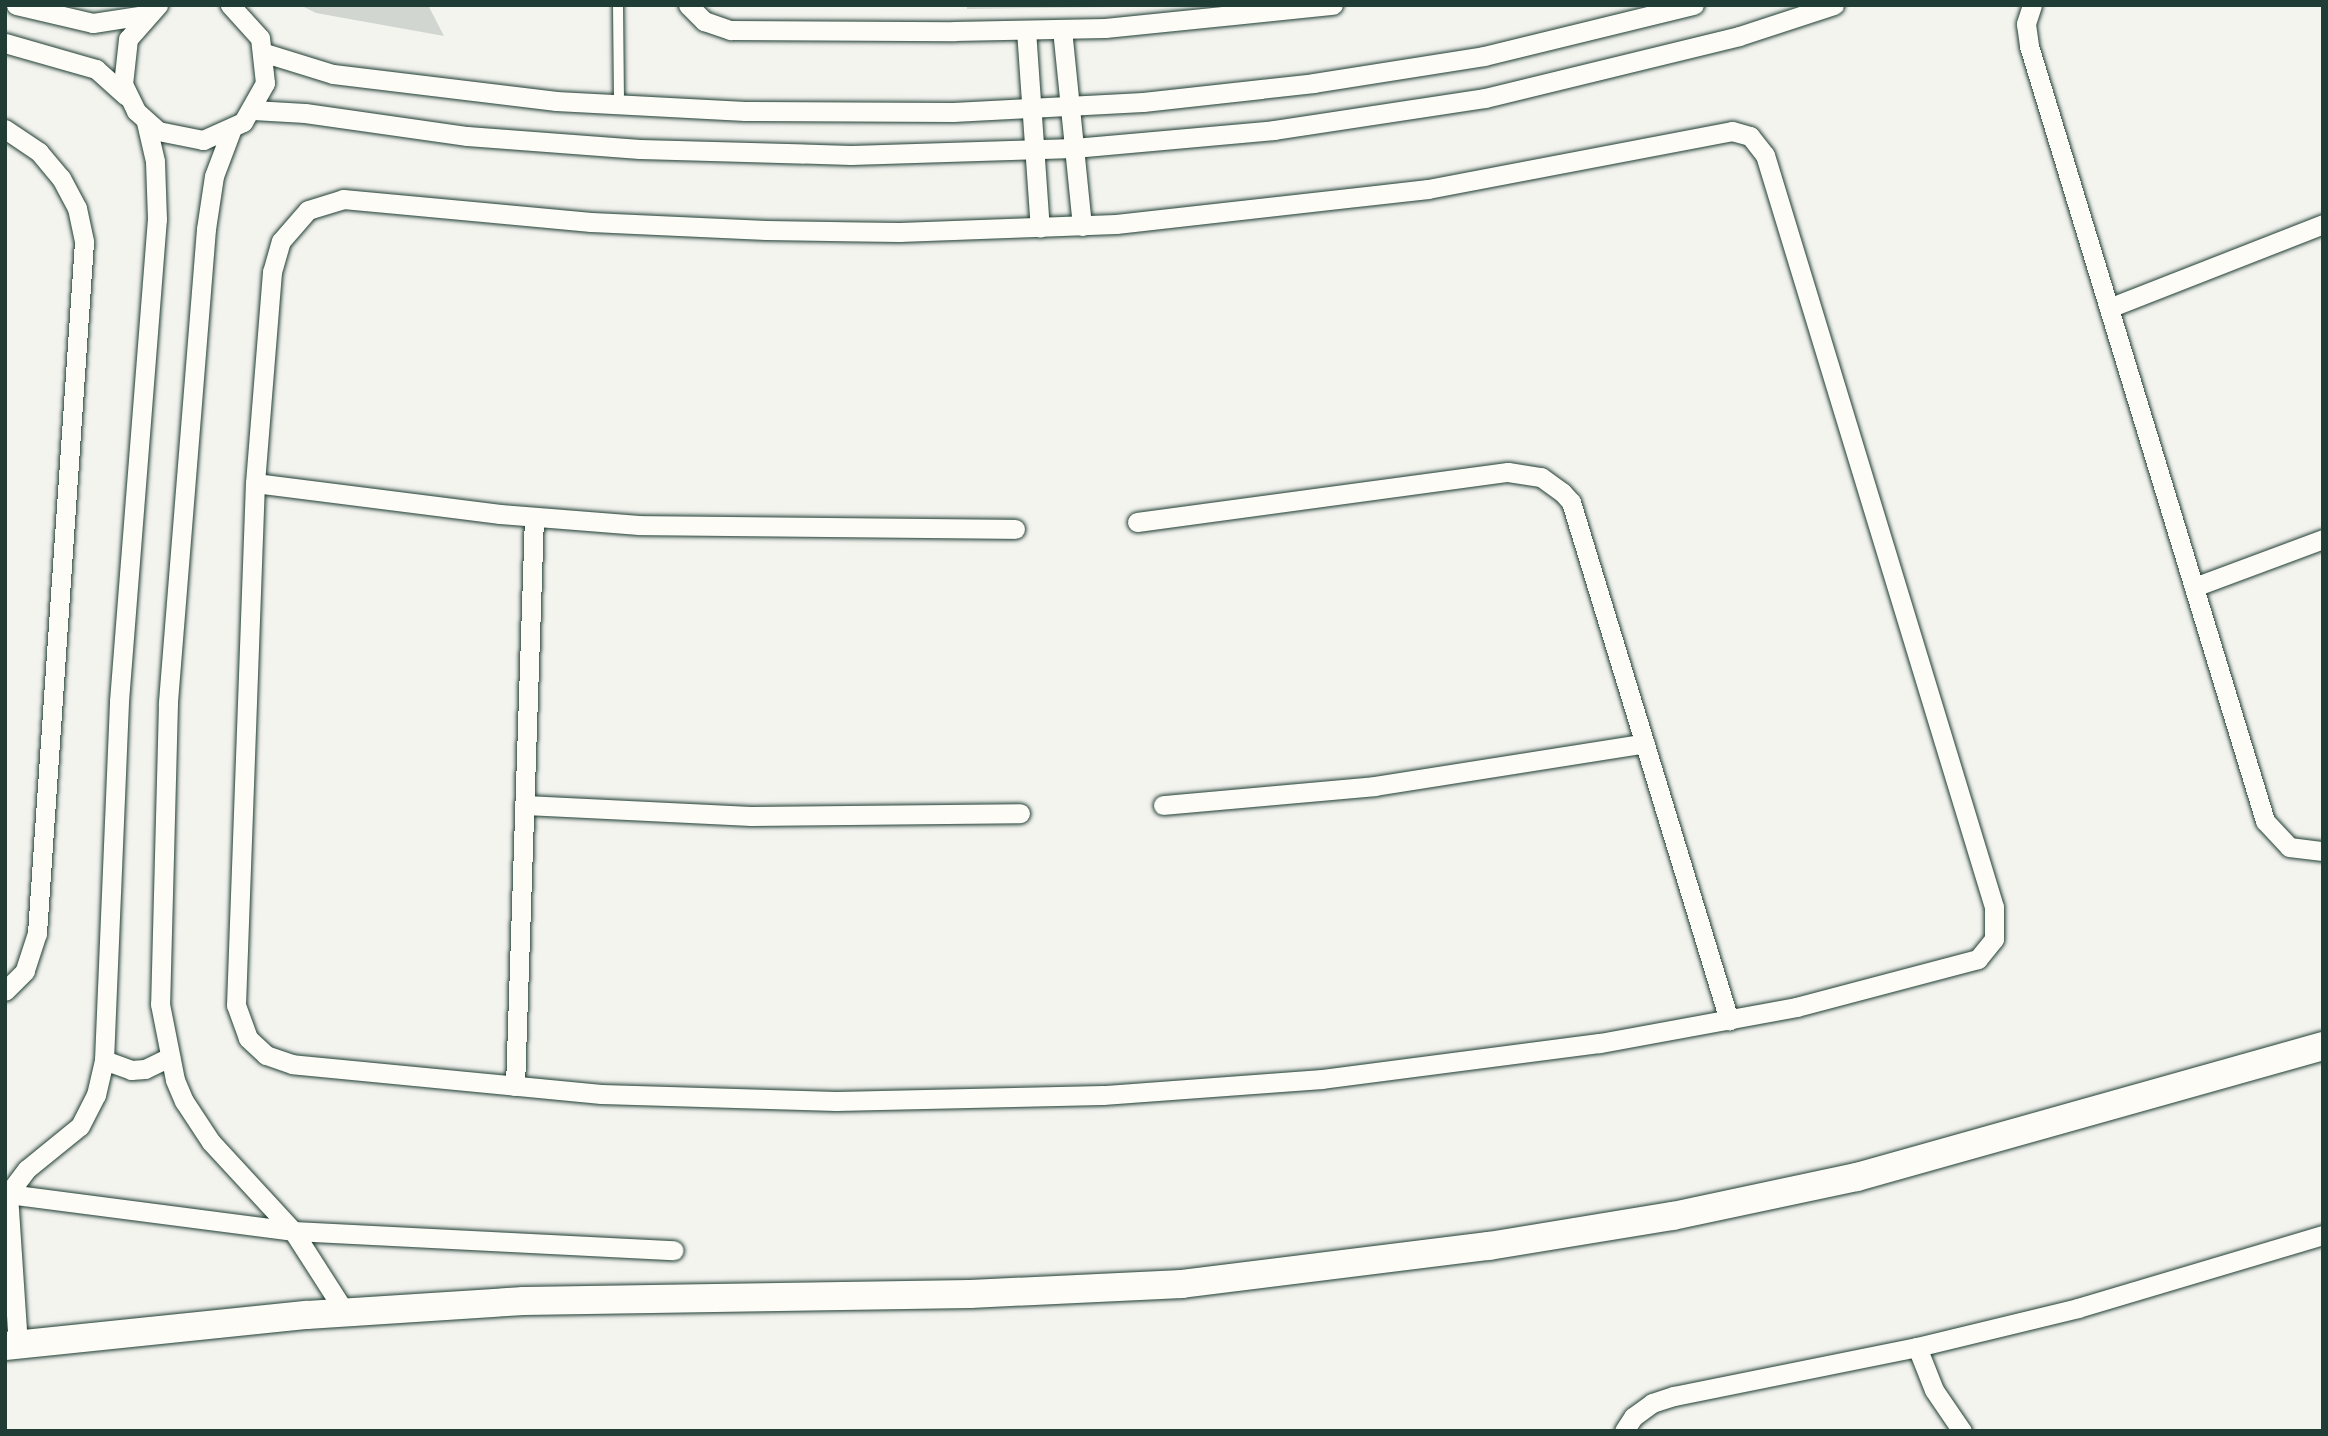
<!DOCTYPE html>
<style>
body{margin:0}
#map{position:relative;width:2328px;height:1436px;overflow:hidden;background:#f4f4ef;font-family:"Balsamiq Sans",sans-serif}
div>[style]{position:absolute}
.green>*{inset:0;background:#d1d6d1}
.roads{filter:drop-shadow(0 0 2px #1f3d34) drop-shadow(0 0 2px #1f3d34)}
.lane>*{height:10px;margin:-5px;padding:0 5px;transform-origin:5px;border-radius:5px;background:#fdfcf7}
.street>*{height:19px;margin:-9.5px;padding:0 9.5px;transform-origin:9.5px;border-radius:9.5px;background:#fdfcf7}
.secondary>*{height:28px;margin:-14px;padding:0 14px;transform-origin:14px;border-radius:14px;background:#fdfcf7}
span{translate:-50% -50%;white-space:nowrap;text-align:center;line-height:1.15;-webkit-text-stroke:6px #fdfcf7;paint-order:stroke}
.frame{position:absolute;inset:0;border:7px solid #1f3d34;pointer-events:none}
</style>
<div id="map">
<div class="green">
<i style="clip-path:polygon(300px 5px,428px 5px,444px 36px,316px 13px)"></i>
<i style="clip-path:polygon(967px 5px,1121px 5px,1121px 7px,967px 9px)"></i>
</div>
<div class="roads">
<div class="lane">
<i style="left:618px;top:5px;width:99px;rotate:89.4deg"></i>
</div>
<div class="street">
<i style="left:16px;top:5px;width:79px;rotate:13.2deg"></i>
<i style="left:93px;top:23px;width:53px;rotate:-8.7deg"></i>
<i style="left:158px;top:5px;width:45px;rotate:131.4deg"></i>
<i style="left:128px;top:39px;width:45px;rotate:96.3deg"></i>
<i style="left:123px;top:84px;width:30px;rotate:64deg"></i>
<i style="left:136px;top:111px;width:30px;rotate:42deg"></i>
<i style="left:158px;top:131px;width:46px;rotate:11.3deg"></i>
<i style="left:203px;top:140px;width:44px;rotate:-24.2deg"></i>
<i style="left:243px;top:122px;width:45px;rotate:-60.6deg"></i>
<i style="left:265px;top:83px;width:45px;rotate:-96.3deg"></i>
<i style="left:260px;top:38px;width:45px;rotate:-132.3deg"></i>
<i style="left:688px;top:5px;width:23px;rotate:45deg"></i>
<i style="left:704px;top:21px;width:28px;rotate:19deg"></i>
<i style="left:730px;top:30px;width:224px;rotate:0.3deg"></i>
<i style="left:954px;top:31px;width:151px;rotate:-1.1deg"></i>
<i style="left:1105px;top:28px;width:229px;rotate:-5.8deg"></i>
<i style="left:2032px;top:5px;width:20px;rotate:108deg"></i>
<i style="left:2026px;top:24px;width:22px;rotate:82deg"></i>
<i style="left:2029px;top:46px;width:810px;rotate:73.06deg"></i>
<i style="left:2265px;top:821px;width:35px;rotate:47deg"></i>
<i style="left:2289px;top:847px;width:34px;rotate:7deg"></i>
<i style="left:1062px;top:29px;width:198px;rotate:84.2deg"></i>
<i style="left:1026px;top:30px;width:198px;rotate:86deg"></i>
<i style="left:5px;top:43px;width:95px;rotate:15.9deg"></i>
<i style="left:96px;top:69px;width:40px;rotate:42deg"></i>
<i style="left:265px;top:53px;width:71px;rotate:17.2deg"></i>
<i style="left:333px;top:74px;width:225px;rotate:6.9deg"></i>
<i style="left:556px;top:101px;width:189px;rotate:3deg"></i>
<i style="left:745px;top:111px;width:208px;rotate:0.3deg"></i>
<i style="left:953px;top:112px;width:190px;rotate:-3deg"></i>
<i style="left:1143px;top:102px;width:172px;rotate:-6.3deg"></i>
<i style="left:1314px;top:83px;width:172px;rotate:-9deg"></i>
<i style="left:1484px;top:56px;width:216px;rotate:-13.7deg"></i>
<i style="left:253px;top:110px;width:52px;rotate:3.3deg"></i>
<i style="left:305px;top:113px;width:164px;rotate:8.1deg"></i>
<i style="left:467px;top:136px;width:173px;rotate:4.3deg"></i>
<i style="left:640px;top:149px;width:211px;rotate:1.6deg"></i>
<i style="left:851px;top:155px;width:223px;rotate:-1.8deg"></i>
<i style="left:1074px;top:148px;width:201px;rotate:-5.1deg"></i>
<i style="left:1274px;top:130px;width:213px;rotate:-8.6deg"></i>
<i style="left:1485px;top:98px;width:261px;rotate:-13.7deg"></i>
<i style="left:1739px;top:36px;width:100px;rotate:-18.1deg"></i>
<i style="left:5px;top:129px;width:41px;rotate:34.1deg"></i>
<i style="left:39px;top:152px;width:34px;rotate:50deg"></i>
<i style="left:61px;top:178px;width:34px;rotate:62deg"></i>
<i style="left:77px;top:208px;width:35px;rotate:78deg"></i>
<i style="left:84px;top:242px;width:693px;rotate:93.89deg"></i>
<i style="left:37px;top:933px;width:40px;rotate:108deg"></i>
<i style="left:25px;top:971px;width:28px;rotate:135deg"></i>
<i style="left:231px;top:131px;width:48px;rotate:110.7deg"></i>
<i style="left:214px;top:176px;width:54px;rotate:98.6deg"></i>
<i style="left:206px;top:229px;width:476px;rotate:94.6deg"></i>
<i style="left:168px;top:703px;width:301px;rotate:91.5deg"></i>
<i style="left:160px;top:1004px;width:77px;rotate:78.8deg"></i>
<i style="left:175px;top:1080px;width:23px;rotate:67deg"></i>
<i style="left:184px;top:1101px;width:49px;rotate:56.6deg"></i>
<i style="left:211px;top:1142px;width:121px;rotate:47.3deg"></i>
<i style="left:293px;top:1231px;width:96px;rotate:57.3deg"></i>
<i style="left:1732px;top:131px;width:19px;rotate:16deg"></i>
<i style="left:1750px;top:136px;width:24px;rotate:52deg"></i>
<i style="left:1765px;top:155px;width:786px;rotate:73.06deg"></i>
<i style="left:1994px;top:907px;width:32px;rotate:90deg"></i>
<i style="left:1994px;top:939px;width:26px;rotate:129deg"></i>
<i style="left:1978px;top:959px;width:188px;rotate:165.2deg"></i>
<i style="left:1796px;top:1007px;width:200px;rotate:169.6deg"></i>
<i style="left:1599px;top:1043px;width:279px;rotate:172.6deg"></i>
<i style="left:1322px;top:1079px;width:220px;rotate:175.8deg"></i>
<i style="left:1103px;top:1095px;width:267px;rotate:178.7deg"></i>
<i style="left:836px;top:1101px;width:235px;rotate:-178.3deg"></i>
<i style="left:601px;top:1094px;width:310px;rotate:-174.5deg"></i>
<i style="left:292px;top:1064px;width:28px;rotate:-161deg"></i>
<i style="left:266px;top:1055px;width:25px;rotate:-137deg"></i>
<i style="left:248px;top:1038px;width:35px;rotate:-110deg"></i>
<i style="left:236px;top:1005px;width:522px;rotate:-87.92deg"></i>
<i style="left:255px;top:483px;width:212px;rotate:-85.4deg"></i>
<i style="left:272px;top:272px;width:32px;rotate:-74deg"></i>
<i style="left:281px;top:241px;width:41px;rotate:-48.9deg"></i>
<i style="left:308px;top:210px;width:37px;rotate:-17deg"></i>
<i style="left:343px;top:199px;width:249px;rotate:5.3deg"></i>
<i style="left:591px;top:222px;width:175px;rotate:2.6deg"></i>
<i style="left:766px;top:230px;width:133px;rotate:0.9deg"></i>
<i style="left:899px;top:232px;width:217px;rotate:-2.1deg"></i>
<i style="left:1116px;top:224px;width:314px;rotate:-6.4deg"></i>
<i style="left:1428px;top:189px;width:309px;rotate:-10.8deg"></i>
<i style="left:2109px;top:308px;width:230px;rotate:-21.4deg"></i>
<i style="left:255px;top:483px;width:247px;rotate:7.2deg"></i>
<i style="left:500px;top:514px;width:139px;rotate:4.5deg"></i>
<i style="left:639px;top:525px;width:376px;rotate:0.6deg"></i>
<i style="left:1137px;top:522px;width:374px;rotate:-7.7deg"></i>
<i style="left:1508px;top:472px;width:33px;rotate:9deg"></i>
<i style="left:1541px;top:477px;width:26px;rotate:36deg"></i>
<i style="left:1562px;top:492px;width:13px;rotate:48deg"></i>
<i style="left:1571px;top:502px;width:542px;rotate:73.04deg"></i>
<i style="left:2194px;top:587px;width:138px;rotate:-20.4deg"></i>
<i style="left:525px;top:805px;width:226px;rotate:2.8deg"></i>
<i style="left:751px;top:816px;width:269px;rotate:-0.6deg"></i>
<i style="left:1163px;top:805px;width:213px;rotate:-5.1deg"></i>
<i style="left:1375px;top:786px;width:273px;rotate:-9deg"></i>
<i style="left:104px;top:1060px;width:29px;rotate:20deg"></i>
<i style="left:131px;top:1070px;width:14px;rotate:-4deg"></i>
<i style="left:145px;top:1069px;width:28px;rotate:-26deg"></i>
<i style="left:515px;top:1086px;width:569px;rotate:-88.09deg"></i>
<i style="left:8px;top:1194px;width:287px;rotate:7.4deg"></i>
<i style="left:293px;top:1231px;width:381px;rotate:2.9deg"></i>
<i style="left:18px;top:1345px;width:151px;rotate:-93.8deg"></i>
<i style="left:8px;top:1194px;width:31px;rotate:-53deg"></i>
<i style="left:27px;top:1169px;width:68px;rotate:-39.1deg"></i>
<i style="left:80px;top:1126px;width:35px;rotate:-63deg"></i>
<i style="left:96px;top:1095px;width:36px;rotate:-77deg"></i>
<i style="left:104px;top:1060px;width:359px;rotate:-87.6deg"></i>
<i style="left:119px;top:701px;width:483px;rotate:-85.5deg"></i>
<i style="left:157px;top:219px;width:58px;rotate:-92deg"></i>
<i style="left:155px;top:161px;width:40px;rotate:-103deg"></i>
<i style="left:1917px;top:1347px;width:46px;rotate:68.4deg"></i>
<i style="left:1934px;top:1390px;width:50px;rotate:55.7deg"></i>
<i style="left:1624px;top:1431px;width:17px;rotate:-57deg"></i>
<i style="left:1633px;top:1417px;width:24px;rotate:-36deg"></i>
<i style="left:1652px;top:1403px;width:23px;rotate:-18deg"></i>
<i style="left:1674px;top:1396px;width:248px;rotate:-11.4deg"></i>
<i style="left:1917px;top:1347px;width:166px;rotate:-13.6deg"></i>
<i style="left:2078px;top:1308px;width:256px;rotate:-16.6deg"></i>
</div>
<div class="secondary">
<i style="left:5px;top:1346px;width:304px;rotate:-5.9deg"></i>
<i style="left:307px;top:1315px;width:217px;rotate:-3.7deg"></i>
<i style="left:524px;top:1301px;width:446px;rotate:-0.9deg"></i>
<i style="left:970px;top:1294px;width:212px;rotate:-2.7deg"></i>
<i style="left:1182px;top:1284px;width:309px;rotate:-7.1deg"></i>
<i style="left:1489px;top:1246px;width:186px;rotate:-9.3deg"></i>
<i style="left:1673px;top:1216px;width:188px;rotate:-12deg"></i>
<i style="left:1857px;top:1177px;width:484px;rotate:-15.7deg"></i>
</div>
</div>
<div class="frame"></div>
</div>
